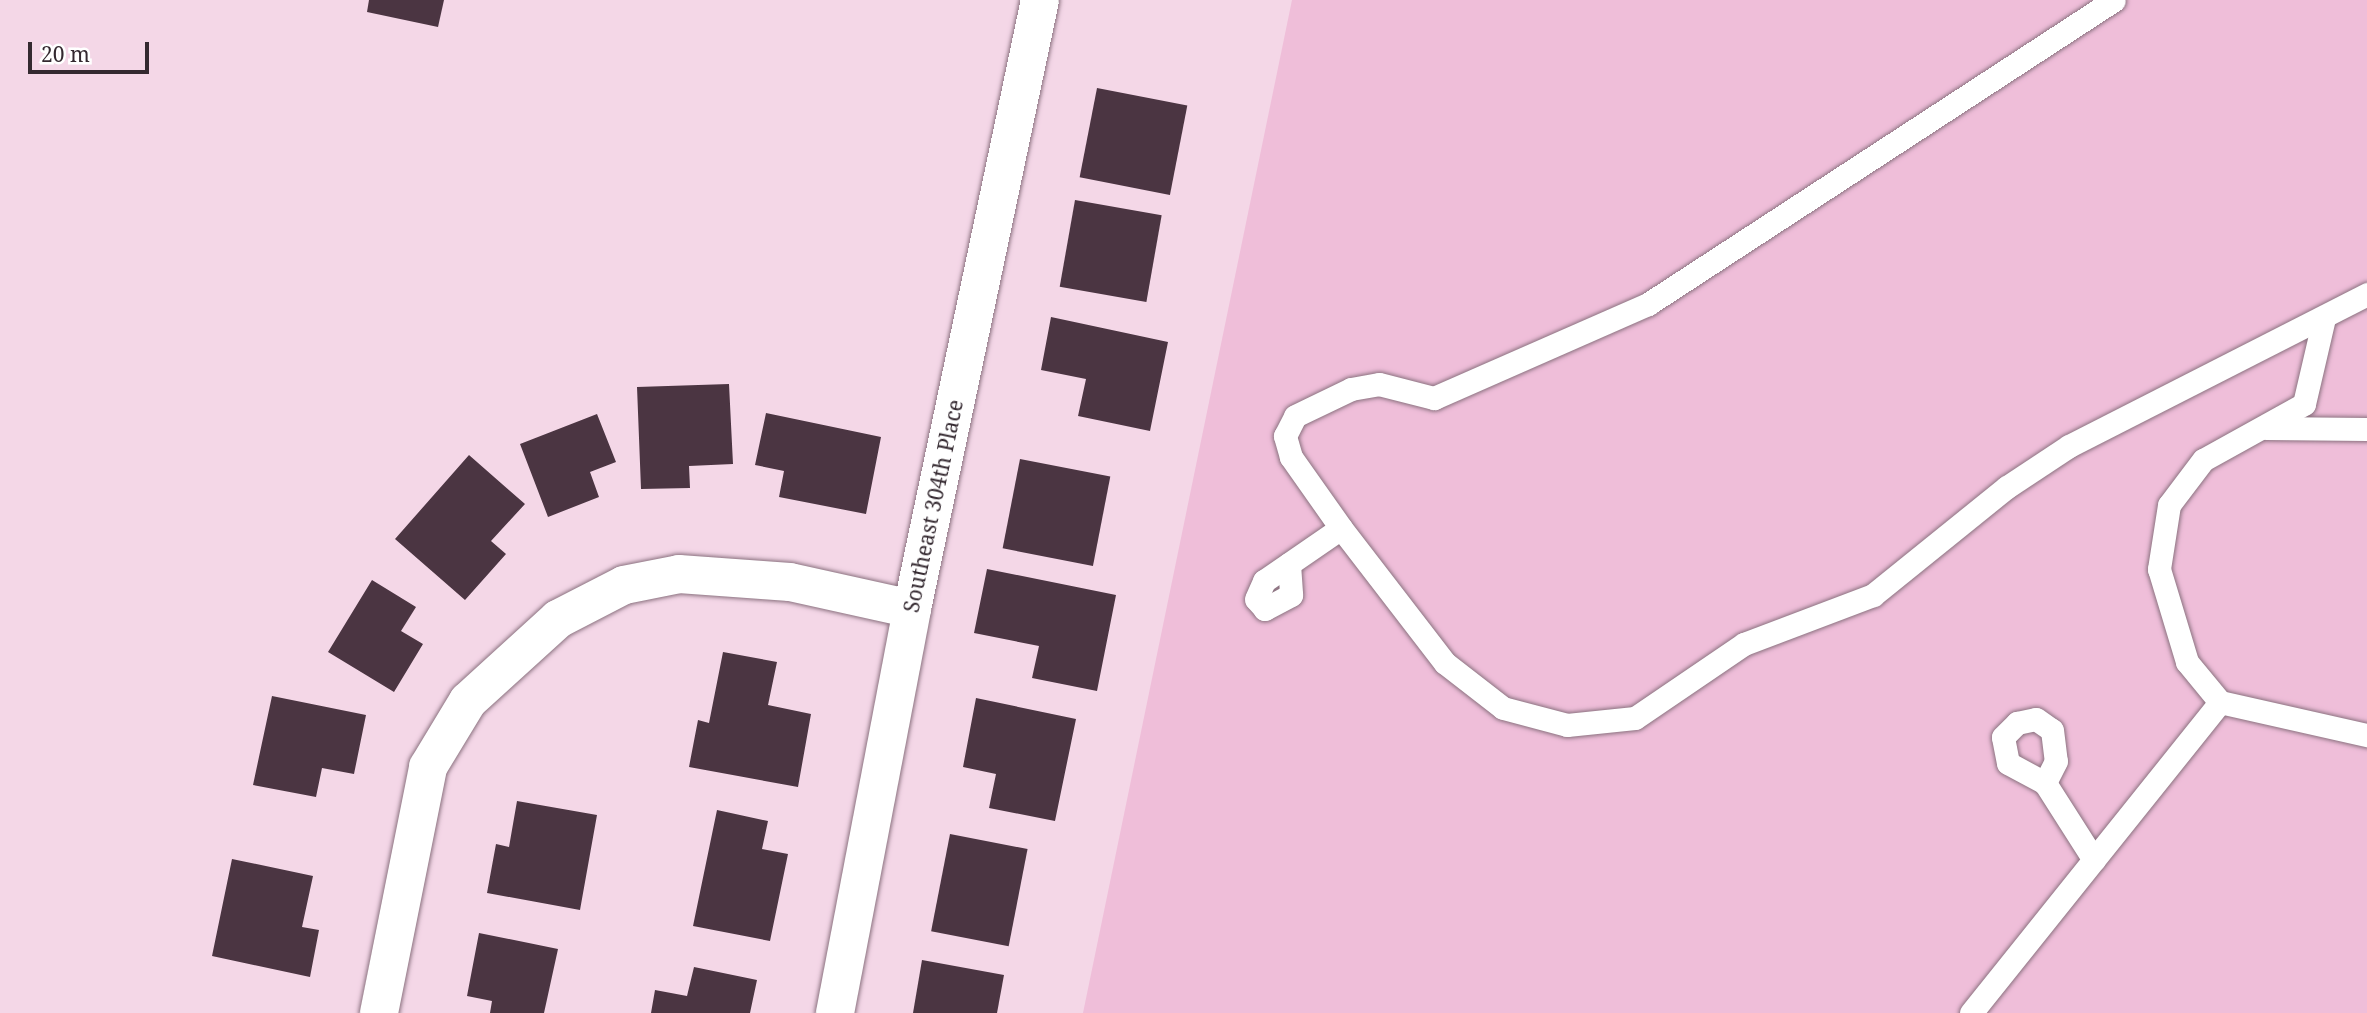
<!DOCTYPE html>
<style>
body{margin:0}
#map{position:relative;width:2367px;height:1013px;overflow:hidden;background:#f4d7e7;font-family:"Noto Serif",serif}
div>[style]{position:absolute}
.green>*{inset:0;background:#efbed9}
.building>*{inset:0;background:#4b3542;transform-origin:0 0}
.roads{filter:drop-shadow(0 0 2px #8b7280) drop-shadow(0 0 2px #8b7280)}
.service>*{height:23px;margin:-11.5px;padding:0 11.5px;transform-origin:11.5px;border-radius:11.5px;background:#fff}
.minor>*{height:38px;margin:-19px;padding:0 19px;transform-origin:19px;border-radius:19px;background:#fff}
span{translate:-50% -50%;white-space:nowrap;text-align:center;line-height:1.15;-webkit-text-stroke:7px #fff;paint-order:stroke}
.street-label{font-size:21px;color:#342930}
.scale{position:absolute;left:28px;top:42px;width:121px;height:32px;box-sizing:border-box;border:4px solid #342930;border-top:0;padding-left:9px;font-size:21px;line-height:24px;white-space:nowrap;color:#342930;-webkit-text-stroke:5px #fff;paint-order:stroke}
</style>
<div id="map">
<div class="green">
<i style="clip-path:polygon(1292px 0,2367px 0,2367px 1013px,1083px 1013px)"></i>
</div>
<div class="building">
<i style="clip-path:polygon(369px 0,444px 0,438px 27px,367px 12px)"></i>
<i style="left:1097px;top:88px;width:92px;height:91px;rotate:11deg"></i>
<i style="left:1075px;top:200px;width:88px;height:88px;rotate:10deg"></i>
<i style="clip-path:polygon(1051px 317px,1168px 342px,1150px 431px,1078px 416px,1086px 379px,1041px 370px)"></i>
<i style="clip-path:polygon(729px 384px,733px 464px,689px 466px,690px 488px,641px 489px,637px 387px)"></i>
<i style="clip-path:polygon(766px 413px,881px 437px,866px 514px,779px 497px,784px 471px,755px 465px)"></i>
<i style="clip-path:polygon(597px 414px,616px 462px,590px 472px,599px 497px,548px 517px,520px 444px)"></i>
<i style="clip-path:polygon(469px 455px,525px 504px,491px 541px,506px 554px,465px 600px,395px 539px)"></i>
<i style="left:1020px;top:459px;width:92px;height:91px;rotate:11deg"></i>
<i style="clip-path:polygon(987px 569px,1116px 595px,1097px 691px,1032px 678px,1039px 646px,974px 633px)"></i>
<i style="clip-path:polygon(372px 580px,416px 607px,401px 631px,423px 644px,394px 692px,328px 652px)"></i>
<i style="clip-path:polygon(723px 652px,777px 662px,768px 705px,811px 714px,798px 787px,689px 767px,698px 720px,709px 723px)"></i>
<i style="clip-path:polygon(272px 696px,366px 715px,354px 774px,322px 768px,316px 797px,253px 785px)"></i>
<i style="clip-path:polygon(976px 698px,1076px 719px,1055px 821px,989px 808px,996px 774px,963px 767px)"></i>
<i style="clip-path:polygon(517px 801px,597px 815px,580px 910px,487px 893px,496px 844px,509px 847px)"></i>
<i style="clip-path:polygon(717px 810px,768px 821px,762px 849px,788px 854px,770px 941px,693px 926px)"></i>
<i style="left:950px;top:834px;width:79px;height:99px;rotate:11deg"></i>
<i style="clip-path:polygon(232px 859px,313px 876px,302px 927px,319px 930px,310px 977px,212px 956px)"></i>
<i style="clip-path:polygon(479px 933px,558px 949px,544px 1013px,490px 1013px,492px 1001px,467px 996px)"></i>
<i style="clip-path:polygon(922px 960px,1004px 975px,997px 1013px,913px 1013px)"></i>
<i style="clip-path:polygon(694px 967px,757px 980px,750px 1013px,651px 1013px,655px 990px,687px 996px)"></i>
</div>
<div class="roads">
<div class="service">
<i style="left:2324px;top:318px;width:88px;rotate:103.1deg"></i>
<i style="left:2304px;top:404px;width:115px;rotate:151deg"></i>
<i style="left:2203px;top:460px;width:56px;rotate:127.1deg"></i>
<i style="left:2169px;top:505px;width:65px;rotate:98.9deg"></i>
<i style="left:2159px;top:569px;width:97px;rotate:73.2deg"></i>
<i style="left:2187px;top:662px;width:52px;rotate:50.5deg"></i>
<i style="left:2220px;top:702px;width:151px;rotate:12.7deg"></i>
<i style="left:2266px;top:428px;width:101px;rotate:0.6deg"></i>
<i style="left:1341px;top:528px;width:170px;rotate:52.4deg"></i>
<i style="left:1445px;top:663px;width:73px;rotate:37.8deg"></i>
<i style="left:1503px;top:708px;width:66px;rotate:14.9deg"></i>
<i style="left:1567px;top:725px;width:68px;rotate:-5.9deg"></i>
<i style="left:1635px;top:718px;width:132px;rotate:-34.2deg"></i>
<i style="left:1744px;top:644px;width:138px;rotate:-20.8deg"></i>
<i style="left:1873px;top:595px;width:172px;rotate:-38.9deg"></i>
<i style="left:2007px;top:487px;width:74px;rotate:-33.5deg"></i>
<i style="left:2069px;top:446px;width:335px;rotate:-27deg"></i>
<i style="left:1289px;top:564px;width:31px;rotate:86deg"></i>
<i style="left:1291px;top:595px;width:30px;rotate:152deg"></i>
<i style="left:1265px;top:609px;width:13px;rotate:-132deg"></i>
<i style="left:1256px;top:599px;width:20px;rotate:-66deg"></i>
<i style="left:1264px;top:581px;width:93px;rotate:-34.5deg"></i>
<i style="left:1341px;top:528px;width:87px;rotate:-125.2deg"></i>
<i style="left:1291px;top:457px;width:22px;rotate:-106deg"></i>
<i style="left:1285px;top:436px;width:22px;rotate:-63deg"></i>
<i style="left:1295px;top:416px;width:62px;rotate:-25.7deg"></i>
<i style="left:1351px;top:389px;width:28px;rotate:-10deg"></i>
<i style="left:1379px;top:384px;width:57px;rotate:14.3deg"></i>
<i style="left:1434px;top:398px;width:234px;rotate:-23.7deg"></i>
<i style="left:1648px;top:304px;width:556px;rotate:-33.12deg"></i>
<i style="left:2045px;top:783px;width:42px;rotate:-151.6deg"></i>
<i style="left:2008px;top:763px;width:26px;rotate:-101deg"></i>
<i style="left:2003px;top:737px;width:20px;rotate:-45deg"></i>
<i style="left:2017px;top:723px;width:19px;rotate:-12deg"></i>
<i style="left:2036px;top:719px;width:19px;rotate:35deg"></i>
<i style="left:2052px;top:730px;width:31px;rotate:83deg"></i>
<i style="left:2056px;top:761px;width:25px;rotate:117deg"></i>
<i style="left:2045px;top:783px;width:91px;rotate:57.5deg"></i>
<i style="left:1971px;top:1013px;width:398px;rotate:-51.3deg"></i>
</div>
<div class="minor">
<i style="left:379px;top:1013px;width:251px;rotate:-78.7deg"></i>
<i style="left:428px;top:767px;width:77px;rotate:-58.8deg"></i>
<i style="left:468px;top:701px;width:122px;rotate:-42.3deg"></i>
<i style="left:558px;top:619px;width:74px;rotate:-27.3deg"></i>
<i style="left:624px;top:585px;width:56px;rotate:-11.3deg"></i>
<i style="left:679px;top:574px;width:111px;rotate:4.1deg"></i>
<i style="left:790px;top:582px;width:125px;rotate:12.5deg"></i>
<i style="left:835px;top:1013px;width:411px;rotate:-79.2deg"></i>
<i style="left:912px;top:609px;width:622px;rotate:-78.13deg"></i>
</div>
</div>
<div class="street-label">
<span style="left:933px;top:506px;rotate:-78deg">Southeast 304th Place</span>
</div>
<div class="scale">20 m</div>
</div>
